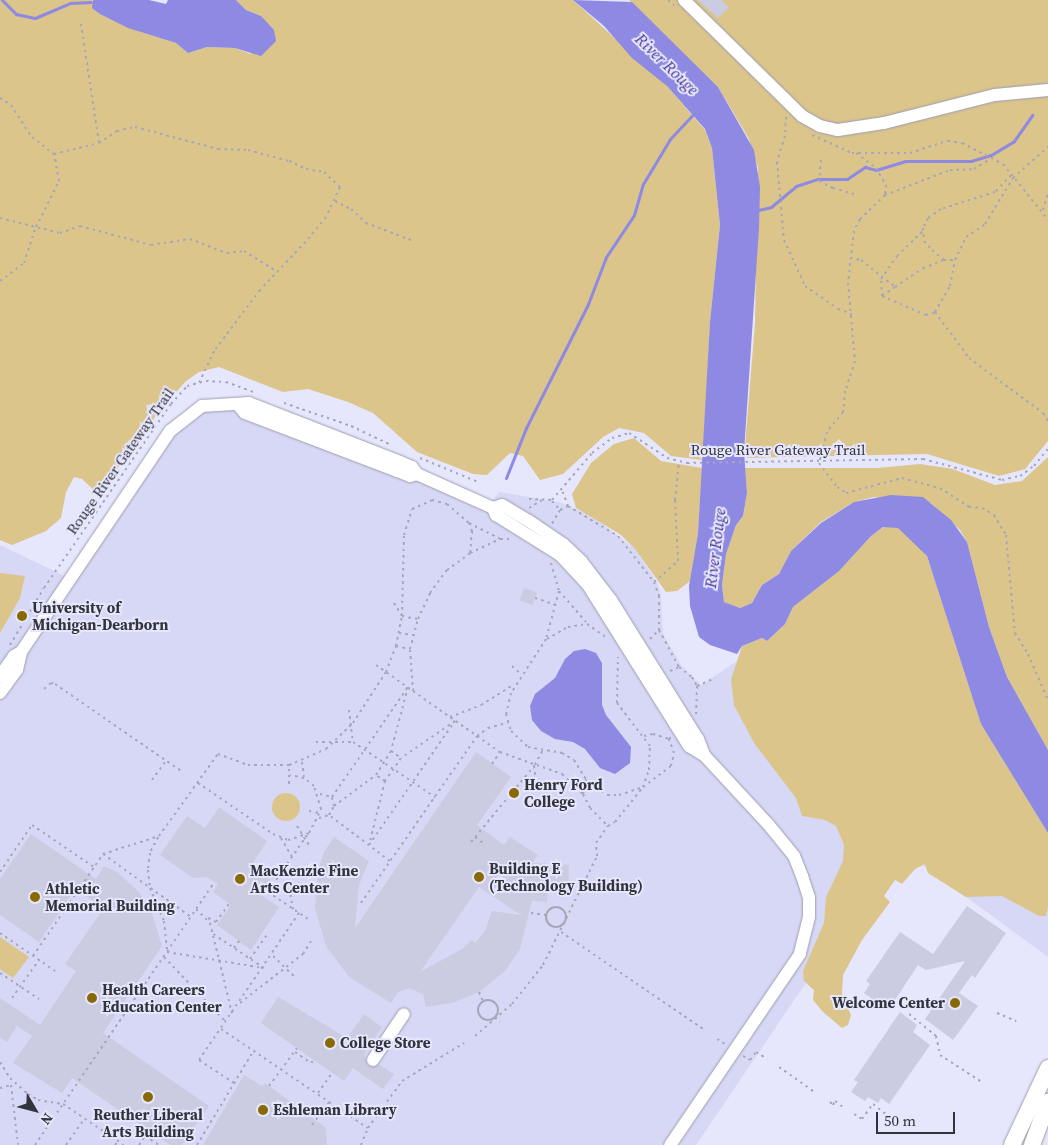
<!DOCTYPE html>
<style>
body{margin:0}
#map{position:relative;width:1048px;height:1145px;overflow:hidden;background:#e6e6fd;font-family:"Source Serif 4",serif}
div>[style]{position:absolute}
.built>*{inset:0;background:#d7d8f5}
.green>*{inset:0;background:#dbc58b}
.round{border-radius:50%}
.water>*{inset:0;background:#8e89e2}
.stream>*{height:3px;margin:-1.5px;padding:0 1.5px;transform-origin:1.5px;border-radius:1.5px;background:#8e89e2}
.building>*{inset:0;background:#cbcbe1;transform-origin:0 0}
.path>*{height:2px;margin-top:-1px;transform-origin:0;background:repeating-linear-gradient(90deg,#a7a7b9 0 2.5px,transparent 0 6.5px)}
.path>.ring{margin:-1px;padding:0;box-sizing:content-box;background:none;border:2px solid #a7a7b9;border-radius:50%}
.roads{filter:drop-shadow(0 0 1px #9d9db2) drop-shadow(0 0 1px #9d9db2)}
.minor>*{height:12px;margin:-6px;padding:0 6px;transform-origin:6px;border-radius:6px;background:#fff}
.major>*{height:16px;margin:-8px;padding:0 8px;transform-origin:8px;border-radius:8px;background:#fff}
.dots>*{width:14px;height:14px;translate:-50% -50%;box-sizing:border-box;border:2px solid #e6e6fd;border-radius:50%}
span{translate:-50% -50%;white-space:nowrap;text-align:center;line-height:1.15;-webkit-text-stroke:4px #e6e6fd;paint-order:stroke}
.street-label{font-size:15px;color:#32333b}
.poi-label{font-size:15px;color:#32333b;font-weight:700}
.left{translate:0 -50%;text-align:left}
.right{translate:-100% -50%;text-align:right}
.water-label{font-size:16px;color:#433198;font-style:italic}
.north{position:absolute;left:10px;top:1085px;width:50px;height:50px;-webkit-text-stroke:4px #e6e6fd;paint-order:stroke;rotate:127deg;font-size:14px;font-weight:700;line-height:20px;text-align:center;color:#32333b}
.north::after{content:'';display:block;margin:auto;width:18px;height:22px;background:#32333b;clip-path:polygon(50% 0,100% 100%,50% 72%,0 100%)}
.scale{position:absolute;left:876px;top:1112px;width:79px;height:22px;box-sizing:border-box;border:2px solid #32333b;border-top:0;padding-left:6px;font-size:15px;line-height:18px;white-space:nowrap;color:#32333b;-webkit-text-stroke:4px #e6e6fd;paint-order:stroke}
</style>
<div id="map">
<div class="built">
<i style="clip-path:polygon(226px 405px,489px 506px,499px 492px,559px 502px,592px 516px,635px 549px,657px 582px,661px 597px,663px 634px,681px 665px,701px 685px,767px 641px,881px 523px,908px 522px,1048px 819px,1048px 957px,898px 847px,696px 1145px,0 1145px,0 684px,56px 602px,0 679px,0 545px,71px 579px,170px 431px,203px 409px)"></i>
</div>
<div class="green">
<i style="clip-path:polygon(0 0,93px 0,91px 2px,141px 32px,176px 43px,188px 53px,207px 47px,235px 48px,251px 54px,261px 16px,246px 10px,236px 0,573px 0,667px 86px,705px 130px,712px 148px,720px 225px,710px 322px,703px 460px,671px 456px,644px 433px,619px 428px,603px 437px,563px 474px,540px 480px,523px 456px,510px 453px,487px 475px,473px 474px,417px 452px,373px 413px,348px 402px,308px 389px,283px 392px,219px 367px,199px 372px,186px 381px,161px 409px,107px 483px,97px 493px,82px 479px,74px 477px,66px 492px,61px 518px,46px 531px,12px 545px,0 540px)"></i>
<i style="clip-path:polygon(629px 0,1048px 0,1048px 441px,1025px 469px,999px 476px,927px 454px,744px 458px,755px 323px,758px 168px,749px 139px,718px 87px)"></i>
<i style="clip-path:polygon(634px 438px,661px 461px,702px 468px,698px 533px,690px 581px,677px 591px,666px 592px,635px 549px,620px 534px,576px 508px,572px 494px,591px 463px,614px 444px)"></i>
<i style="clip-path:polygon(1048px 457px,1048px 750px,1007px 677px,989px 627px,967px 542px,960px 530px,931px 503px,874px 497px,854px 502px,821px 522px,791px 551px,779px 574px,762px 585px,752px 603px,740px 608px,724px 602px,722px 585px,726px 553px,736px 525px,743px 516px,747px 493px,745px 468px,877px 468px,920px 464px,953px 469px,995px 485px,1022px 481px)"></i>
<i style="clip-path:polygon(884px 527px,898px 527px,906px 533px,927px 556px,981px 724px,1048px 833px,1048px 907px,1046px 916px,1039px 916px,1002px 896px,966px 897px,928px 873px,925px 864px,915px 869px,902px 884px,895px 880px,884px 896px,890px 902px,862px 940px,843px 975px,842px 994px,851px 1015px,848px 1025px,842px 1028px,823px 1012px,813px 1000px,814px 990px,804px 981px,803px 971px,824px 923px,826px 897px,843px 861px,844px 845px,836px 826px,825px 820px,802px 816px,796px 798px,754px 743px,734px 705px,731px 680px,742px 646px,762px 638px,767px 641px,785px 624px,793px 607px,839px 571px,871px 536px)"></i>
<i style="clip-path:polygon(0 573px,25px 576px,20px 598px,0 633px)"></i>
<i class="round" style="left:272px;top:793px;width:28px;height:28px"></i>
<i style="clip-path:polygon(0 937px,29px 957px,13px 978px,0 969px)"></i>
</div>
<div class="water">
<i style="clip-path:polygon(93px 0,149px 0,166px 4px,168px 0,236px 0,246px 10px,261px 16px,274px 30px,276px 41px,261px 56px,235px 48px,207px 47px,188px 53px,176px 43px,128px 28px,100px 14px,92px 8px)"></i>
<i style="clip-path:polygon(573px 0,632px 2px,718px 87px,754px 150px,760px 187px,759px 228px,744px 452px,747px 493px,743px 516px,736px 525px,726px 554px,722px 585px,724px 602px,740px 608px,752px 603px,762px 585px,779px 574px,791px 551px,821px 523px,854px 502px,891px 495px,923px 497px,951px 520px,967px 542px,989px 627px,1007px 677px,1048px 750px,1048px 833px,981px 724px,927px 556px,898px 528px,883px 527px,871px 536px,839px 571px,793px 607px,785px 624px,767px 641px,762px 638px,742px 646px,737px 654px,710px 645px,699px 637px,690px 606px,689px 586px,698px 533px,710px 322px,720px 225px,712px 148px,705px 129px,667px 86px,632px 58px,604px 26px)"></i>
<i style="clip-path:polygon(585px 649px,596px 653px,602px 663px,602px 705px,606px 715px,631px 747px,630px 763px,615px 774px,600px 768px,585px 749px,573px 742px,555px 739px,541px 731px,532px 720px,530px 706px,535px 694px,555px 678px,565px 659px,574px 651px)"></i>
</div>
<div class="stream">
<i style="left:2px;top:0;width:20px;rotate:45deg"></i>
<i style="left:16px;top:14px;width:19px;rotate:12deg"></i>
<i style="left:35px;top:18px;width:38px;rotate:-23deg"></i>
<i style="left:70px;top:3px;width:21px;rotate:-3deg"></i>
<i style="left:754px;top:211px;width:17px;rotate:-13deg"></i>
<i style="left:771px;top:207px;width:33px;rotate:-40deg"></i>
<i style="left:796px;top:186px;width:23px;rotate:-18deg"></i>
<i style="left:818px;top:179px;width:29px"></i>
<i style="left:847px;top:179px;width:22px;rotate:-34deg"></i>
<i style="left:865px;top:167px;width:11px;rotate:15deg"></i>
<i style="left:876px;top:170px;width:30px;rotate:-17deg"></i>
<i style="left:905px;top:161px;width:66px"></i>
<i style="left:971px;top:161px;width:21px;rotate:-17deg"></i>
<i style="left:991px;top:155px;width:27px;rotate:-31deg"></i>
<i style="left:1014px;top:141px;width:32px;rotate:-55deg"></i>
<i style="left:506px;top:478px;width:54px;rotate:-68.2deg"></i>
<i style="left:526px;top:428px;width:139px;rotate:-63.4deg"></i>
<i style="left:588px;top:304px;width:50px;rotate:-69deg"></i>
<i style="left:606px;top:257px;width:50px;rotate:-56.3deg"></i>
<i style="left:634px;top:215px;width:32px;rotate:-74deg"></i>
<i style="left:643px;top:184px;width:52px;rotate:-59deg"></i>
<i style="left:670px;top:139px;width:35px;rotate:-47deg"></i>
</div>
<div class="building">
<i style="clip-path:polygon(698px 0,721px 0,729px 7px,718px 18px)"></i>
<i style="left:524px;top:588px;width:14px;height:13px;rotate:21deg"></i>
<i style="clip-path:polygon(evenodd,476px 752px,511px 777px,477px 825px,504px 845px,510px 837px,538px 855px,532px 863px,569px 865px,568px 889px,548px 888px,547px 902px,532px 901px,520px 949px,505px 971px,479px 992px,452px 1003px,426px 1007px,423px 994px,409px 988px,398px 992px,391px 1003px,349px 977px,326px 946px,315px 908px,318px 870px,324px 852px,334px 837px,369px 861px,359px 885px,355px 928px,476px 752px,479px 887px,521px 915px,492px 911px,484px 933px,475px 943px,472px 940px,462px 949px,420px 972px,479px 887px)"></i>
<i style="clip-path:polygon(219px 807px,267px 841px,251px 866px,271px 880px,261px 895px,279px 907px,251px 950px,217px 925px,231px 905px,213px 892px,218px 884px,207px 877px,193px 878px,160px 855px,187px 816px,205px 828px)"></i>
<i style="clip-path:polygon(31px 834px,96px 879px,104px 866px,117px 872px,138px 891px,152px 913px,162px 946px,103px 1033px,209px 1106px,182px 1145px,170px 1145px,72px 1078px,62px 1093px,13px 1063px,32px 1036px,17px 1026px,7px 1042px,0 1037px,0 998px,40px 1025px,76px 971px,65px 964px,104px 908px,75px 889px,39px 942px,0 915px,0 879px)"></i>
<i style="clip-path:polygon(967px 906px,1006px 933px,975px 978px,972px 975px,959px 993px,978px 1006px,953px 1040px,925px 1019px,965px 961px,926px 970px,918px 965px,893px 1003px,890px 997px,884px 1007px,864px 993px,870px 984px,866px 981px,900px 932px,933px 954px)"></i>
<i style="clip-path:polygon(278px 997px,347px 1038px,364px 1014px,382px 1027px,364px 1054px,368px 1066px,380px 1065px,394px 1074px,383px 1089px,353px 1068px,344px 1081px,261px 1023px)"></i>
<i style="clip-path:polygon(900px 1012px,917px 1025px,913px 1032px,930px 1045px,889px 1104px,881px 1098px,878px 1103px,868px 1097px,865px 1101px,851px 1092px,858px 1082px,854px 1080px)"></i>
<i style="clip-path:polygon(244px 1075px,262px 1086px,265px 1083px,326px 1128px,327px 1145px,203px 1145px)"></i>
</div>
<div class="path">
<i style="left:668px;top:0;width:8px;rotate:40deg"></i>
<i style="left:81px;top:24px;width:120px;rotate:81.4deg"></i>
<i style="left:0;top:98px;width:13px;rotate:32deg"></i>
<i style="left:11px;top:105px;width:38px;rotate:57deg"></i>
<i style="left:32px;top:137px;width:28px;rotate:38deg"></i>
<i style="left:54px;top:154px;width:46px;rotate:-13.7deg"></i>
<i style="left:99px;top:143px;width:22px;rotate:-34deg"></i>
<i style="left:117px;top:131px;width:18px;rotate:-13deg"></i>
<i style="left:135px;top:127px;width:86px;rotate:14.8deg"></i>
<i style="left:218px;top:149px;width:30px;rotate:2deg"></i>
<i style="left:248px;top:150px;width:42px;rotate:15deg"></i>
<i style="left:289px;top:161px;width:19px;rotate:25deg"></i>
<i style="left:306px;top:169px;width:18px;rotate:9deg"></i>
<i style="left:324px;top:172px;width:22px;rotate:43deg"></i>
<i style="left:340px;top:187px;width:33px;rotate:115deg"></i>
<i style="left:326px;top:217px;width:26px;rotate:129deg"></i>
<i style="left:310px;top:237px;width:73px;rotate:133.3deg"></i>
<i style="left:260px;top:290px;width:76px;rotate:127deg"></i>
<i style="left:214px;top:351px;width:35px;rotate:115deg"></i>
<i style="left:786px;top:117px;width:19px;rotate:93deg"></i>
<i style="left:785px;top:136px;width:27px;rotate:107deg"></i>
<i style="left:777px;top:162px;width:78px;rotate:84.9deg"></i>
<i style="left:784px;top:240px;width:51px;rotate:65.5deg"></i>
<i style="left:805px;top:286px;width:40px;rotate:34.9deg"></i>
<i style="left:838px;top:309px;width:15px;rotate:20deg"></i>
<i style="left:812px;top:135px;width:44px;rotate:24.2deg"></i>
<i style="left:852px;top:153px;width:58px"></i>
<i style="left:910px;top:153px;width:40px;rotate:-18deg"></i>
<i style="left:948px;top:141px;width:14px;rotate:8deg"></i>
<i style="left:962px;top:143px;width:46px;rotate:27.1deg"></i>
<i style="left:1003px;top:164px;width:72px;rotate:51.2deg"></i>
<i style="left:856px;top:153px;width:25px;rotate:37deg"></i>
<i style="left:876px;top:168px;width:20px;rotate:60deg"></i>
<i style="left:886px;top:185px;width:10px;rotate:96deg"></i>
<i style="left:885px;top:195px;width:35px;rotate:136deg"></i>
<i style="left:860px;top:219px;width:13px;rotate:117deg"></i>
<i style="left:854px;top:231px;width:52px;rotate:96.6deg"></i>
<i style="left:848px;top:283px;width:78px;rotate:84.9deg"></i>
<i style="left:855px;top:361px;width:32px;rotate:108deg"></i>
<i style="left:845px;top:391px;width:21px;rotate:95deg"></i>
<i style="left:843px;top:412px;width:26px;rotate:129deg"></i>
<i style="left:827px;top:432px;width:32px;rotate:104deg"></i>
<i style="left:819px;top:463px;width:30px;rotate:53deg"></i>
<i style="left:837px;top:487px;width:11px;rotate:34deg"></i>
<i style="left:846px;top:493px;width:58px;rotate:-15deg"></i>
<i style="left:902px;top:478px;width:39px;rotate:15deg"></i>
<i style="left:940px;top:488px;width:35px;rotate:33deg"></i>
<i style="left:969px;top:507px;width:13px;rotate:4deg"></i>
<i style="left:982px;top:508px;width:14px;rotate:30deg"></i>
<i style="left:994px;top:515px;width:23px;rotate:59deg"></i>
<i style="left:1006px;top:535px;width:98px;rotate:84.8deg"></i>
<i style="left:1015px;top:633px;width:25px;rotate:58deg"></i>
<i style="left:1028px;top:654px;width:50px;rotate:66.5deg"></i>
<i style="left:821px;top:160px;width:21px;rotate:95deg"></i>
<i style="left:819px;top:181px;width:16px;rotate:27deg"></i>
<i style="left:833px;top:188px;width:25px;rotate:16deg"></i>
<i style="left:1011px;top:175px;width:23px;rotate:133deg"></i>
<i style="left:995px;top:192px;width:57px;rotate:162.5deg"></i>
<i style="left:941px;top:209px;width:16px;rotate:145deg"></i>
<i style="left:928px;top:218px;width:11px;rotate:117deg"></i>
<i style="left:923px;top:228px;width:13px;rotate:86deg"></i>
<i style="left:924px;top:241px;width:12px;rotate:48deg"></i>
<i style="left:932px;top:250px;width:16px;rotate:40deg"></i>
<i style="left:944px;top:260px;width:11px"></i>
<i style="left:955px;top:260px;width:25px;rotate:-64deg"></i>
<i style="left:966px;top:237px;width:23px;rotate:-34deg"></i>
<i style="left:985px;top:224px;width:54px;rotate:-58.7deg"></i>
<i style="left:1013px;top:178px;width:47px;rotate:-41.5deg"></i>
<i style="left:885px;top:195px;width:70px;rotate:-21deg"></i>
<i style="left:950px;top:170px;width:24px;rotate:-2deg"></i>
<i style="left:974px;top:169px;width:19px;rotate:-32deg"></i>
<i style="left:335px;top:201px;width:18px;rotate:27deg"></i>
<i style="left:351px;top:209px;width:21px;rotate:43deg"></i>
<i style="left:366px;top:223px;width:51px;rotate:20.6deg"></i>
<i style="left:1043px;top:210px;width:18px;rotate:-74deg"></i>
<i style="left:0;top:218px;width:62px;rotate:14deg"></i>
<i style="left:60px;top:233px;width:21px;rotate:-19deg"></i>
<i style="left:80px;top:226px;width:73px;rotate:15deg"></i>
<i style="left:151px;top:245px;width:39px;rotate:-9deg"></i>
<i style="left:190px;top:239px;width:40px;rotate:21deg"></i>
<i style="left:227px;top:253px;width:17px;rotate:-7deg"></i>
<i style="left:244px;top:251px;width:40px;rotate:32deg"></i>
<i style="left:850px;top:258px;width:11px;rotate:10deg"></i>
<i style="left:861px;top:260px;width:43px;rotate:38.5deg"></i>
<i style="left:895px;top:287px;width:34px;rotate:-34deg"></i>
<i style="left:923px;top:268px;width:22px;rotate:-21deg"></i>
<i style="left:0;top:281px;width:30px;rotate:-37deg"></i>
<i style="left:24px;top:263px;width:38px;rotate:-72deg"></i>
<i style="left:36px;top:227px;width:51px;rotate:-63.4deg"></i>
<i style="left:59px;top:181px;width:27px;rotate:-100deg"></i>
<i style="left:895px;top:287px;width:16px;rotate:145deg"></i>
<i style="left:882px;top:296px;width:17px;rotate:-93deg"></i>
<i style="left:881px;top:279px;width:28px;rotate:-55deg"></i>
<i style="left:897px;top:256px;width:35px;rotate:-44deg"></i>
<i style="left:882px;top:296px;width:48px;rotate:23.4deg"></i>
<i style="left:926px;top:315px;width:9px;rotate:-18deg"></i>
<i style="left:935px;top:312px;width:30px;rotate:-60deg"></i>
<i style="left:950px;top:286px;width:26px;rotate:-79deg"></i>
<i style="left:935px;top:312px;width:57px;rotate:53.5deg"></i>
<i style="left:969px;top:358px;width:92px;rotate:36.6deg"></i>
<i style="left:1043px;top:413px;width:9px;rotate:58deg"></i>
<i style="left:284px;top:403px;width:71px;rotate:18.9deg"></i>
<i style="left:351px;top:426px;width:44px;rotate:25.4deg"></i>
<i style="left:420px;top:458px;width:63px;rotate:22.5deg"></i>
<i style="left:529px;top:499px;width:23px;rotate:2deg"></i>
<i style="left:552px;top:500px;width:62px;rotate:-49.6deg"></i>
<i style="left:592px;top:453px;width:25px;rotate:-37deg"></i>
<i style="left:612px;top:438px;width:18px;rotate:-16deg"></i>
<i style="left:629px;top:433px;width:45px;rotate:33.3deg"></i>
<i style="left:667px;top:458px;width:21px;rotate:14deg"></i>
<i style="left:687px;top:463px;width:236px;rotate:-1deg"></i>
<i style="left:923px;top:459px;width:82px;rotate:14.9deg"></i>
<i style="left:1002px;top:480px;width:18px;rotate:-13deg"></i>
<i style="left:1020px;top:476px;width:17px;rotate:-36deg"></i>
<i style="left:1034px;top:466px;width:22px;rotate:-51deg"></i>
<i style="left:552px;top:501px;width:12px;rotate:48deg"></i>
<i style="left:560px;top:510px;width:16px;rotate:120deg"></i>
<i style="left:568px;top:506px;width:58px;rotate:31deg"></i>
<i style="left:618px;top:536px;width:58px;rotate:52deg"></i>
<i style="left:654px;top:582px;width:15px;rotate:70deg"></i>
<i style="left:659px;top:596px;width:34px;rotate:90deg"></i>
<i style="left:659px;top:630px;width:42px;rotate:61.6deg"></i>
<i style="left:679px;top:667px;width:16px;rotate:38deg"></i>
<i style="left:692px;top:677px;width:10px;rotate:61deg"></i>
<i style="left:697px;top:686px;width:28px;rotate:92deg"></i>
<i style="left:529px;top:508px;width:15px;rotate:-32deg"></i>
<i style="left:560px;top:510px;width:9px;rotate:-27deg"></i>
<i style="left:568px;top:506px;width:17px;rotate:-111deg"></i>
<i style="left:469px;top:523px;width:35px;rotate:27deg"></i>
<i style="left:500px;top:539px;width:12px"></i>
<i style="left:551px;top:563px;width:29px;rotate:74deg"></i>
<i style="left:559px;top:591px;width:41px;rotate:48.9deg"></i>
<i style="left:654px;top:582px;width:32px;rotate:-41deg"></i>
<i style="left:678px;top:561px;width:61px;rotate:-92.8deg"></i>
<i style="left:675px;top:500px;width:38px;rotate:-84deg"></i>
<i style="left:559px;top:591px;width:50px;rotate:105.2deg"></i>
<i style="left:546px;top:639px;width:64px;rotate:122.9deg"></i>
<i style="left:511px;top:693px;width:22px;rotate:103deg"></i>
<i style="left:506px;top:714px;width:18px;rotate:74deg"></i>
<i style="left:511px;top:731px;width:23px;rotate:43deg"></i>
<i style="left:528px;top:747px;width:35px;rotate:10deg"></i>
<i style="left:562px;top:753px;width:14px;rotate:30deg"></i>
<i style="left:574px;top:760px;width:22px;rotate:58deg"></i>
<i style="left:586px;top:779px;width:15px;rotate:101deg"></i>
<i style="left:583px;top:794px;width:16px;rotate:63deg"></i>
<i style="left:590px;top:808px;width:25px;rotate:45deg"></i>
<i style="left:608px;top:826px;width:8px;rotate:-30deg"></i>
<i style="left:615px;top:822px;width:45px;rotate:-51.3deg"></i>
<i style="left:643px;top:787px;width:35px;rotate:-37deg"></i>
<i style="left:671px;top:766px;width:13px;rotate:-77deg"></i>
<i style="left:674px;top:753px;width:15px;rotate:-110deg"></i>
<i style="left:669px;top:739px;width:3px;rotate:-45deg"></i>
<i style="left:535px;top:598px;width:23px;rotate:18deg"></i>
<i style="left:394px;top:603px;width:15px;rotate:58deg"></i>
<i style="left:402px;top:616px;width:16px;rotate:11deg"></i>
<i style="left:399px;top:633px;width:14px;rotate:8deg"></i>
<i style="left:547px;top:639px;width:24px;rotate:-30deg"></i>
<i style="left:568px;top:627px;width:19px;rotate:-9deg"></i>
<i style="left:587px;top:624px;width:24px;rotate:35deg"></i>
<i style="left:650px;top:639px;width:13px;rotate:-45deg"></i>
<i style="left:10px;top:645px;width:66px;rotate:-59.2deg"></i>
<i style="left:44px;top:588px;width:224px;rotate:-55.4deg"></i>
<i style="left:171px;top:404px;width:24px;rotate:-48deg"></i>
<i style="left:187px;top:386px;width:20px;rotate:-15deg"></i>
<i style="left:206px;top:381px;width:20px;rotate:3deg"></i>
<i style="left:226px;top:382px;width:29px;rotate:20deg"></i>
<i style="left:396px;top:646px;width:14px;rotate:12deg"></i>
<i style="left:376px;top:665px;width:151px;rotate:35.1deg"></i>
<i style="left:500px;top:752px;width:66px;rotate:19.5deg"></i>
<i style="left:562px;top:774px;width:29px;rotate:44deg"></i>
<i style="left:512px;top:666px;width:13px;rotate:42deg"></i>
<i style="left:670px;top:671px;width:10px;rotate:-24deg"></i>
<i style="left:697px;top:686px;width:20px;rotate:-24deg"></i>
<i style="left:44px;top:689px;width:9px;rotate:-41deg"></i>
<i style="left:51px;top:683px;width:4px;rotate:14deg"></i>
<i style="left:55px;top:684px;width:153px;rotate:34.6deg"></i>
<i style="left:413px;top:691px;width:42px;rotate:-94.1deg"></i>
<i style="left:410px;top:649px;width:31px;rotate:-75deg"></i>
<i style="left:418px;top:619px;width:29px;rotate:-65deg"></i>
<i style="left:430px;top:593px;width:29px;rotate:-54deg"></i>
<i style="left:447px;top:570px;width:29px;rotate:-36deg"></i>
<i style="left:470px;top:553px;width:33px;rotate:-25deg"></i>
<i style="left:349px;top:710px;width:32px;rotate:83deg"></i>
<i style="left:450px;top:717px;width:33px;rotate:-21deg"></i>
<i style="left:481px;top:705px;width:39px;rotate:-32deg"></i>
<i style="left:644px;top:736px;width:9px;rotate:-13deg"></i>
<i style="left:653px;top:734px;width:17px;rotate:17deg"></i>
<i style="left:316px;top:742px;width:37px"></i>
<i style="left:353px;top:742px;width:99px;rotate:33.9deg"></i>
<i style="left:302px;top:762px;width:15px;rotate:82deg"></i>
<i style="left:492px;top:764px;width:14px;rotate:-56deg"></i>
<i style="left:534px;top:766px;width:23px;rotate:83deg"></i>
<i style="left:586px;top:779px;width:26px;rotate:37deg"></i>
<i style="left:607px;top:795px;width:12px"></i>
<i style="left:619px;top:795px;width:25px;rotate:-18deg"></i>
<i style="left:643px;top:787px;width:18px;rotate:-71deg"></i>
<i style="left:649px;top:770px;width:24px;rotate:-88deg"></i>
<i style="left:650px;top:746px;width:54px;rotate:-127.5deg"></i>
<i style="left:617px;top:703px;width:46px;rotate:-88.8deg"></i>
<i style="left:152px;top:780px;width:24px;rotate:-54deg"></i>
<i style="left:385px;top:781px;width:11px;rotate:-146deg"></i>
<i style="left:376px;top:775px;width:28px;rotate:-58deg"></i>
<i style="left:391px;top:751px;width:12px;rotate:35deg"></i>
<i style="left:401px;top:758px;width:28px;rotate:125deg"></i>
<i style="left:385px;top:781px;width:66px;rotate:104deg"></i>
<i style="left:369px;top:845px;width:151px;rotate:-55.3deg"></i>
<i style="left:455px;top:721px;width:65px;rotate:145.6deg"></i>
<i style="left:198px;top:783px;width:91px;rotate:34.2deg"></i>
<i style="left:273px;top:834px;width:16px;rotate:22deg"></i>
<i style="left:288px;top:840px;width:22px;rotate:-18deg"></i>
<i style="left:309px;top:833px;width:27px;rotate:-63deg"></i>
<i style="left:321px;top:809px;width:24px;rotate:-107deg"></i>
<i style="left:314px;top:786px;width:13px;rotate:-141deg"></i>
<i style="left:304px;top:778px;width:14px;rotate:-168deg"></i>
<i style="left:289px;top:784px;width:19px;rotate:-90deg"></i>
<i style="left:320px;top:794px;width:12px;rotate:14deg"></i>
<i style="left:334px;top:806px;width:52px;rotate:-36.4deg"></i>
<i style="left:309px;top:811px;width:11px;rotate:10deg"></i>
<i style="left:319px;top:818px;width:10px;rotate:-17deg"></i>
<i style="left:297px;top:826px;width:26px;rotate:58deg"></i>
<i style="left:307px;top:835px;width:69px;rotate:124.4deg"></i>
<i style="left:268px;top:892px;width:48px;rotate:34deg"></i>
<i style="left:158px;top:837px;width:18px;rotate:117deg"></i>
<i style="left:150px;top:853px;width:17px;rotate:97deg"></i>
<i style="left:148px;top:870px;width:18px;rotate:84deg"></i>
<i style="left:150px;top:888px;width:36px;rotate:67deg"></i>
<i style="left:164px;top:921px;width:31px;rotate:84deg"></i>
<i style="left:167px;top:952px;width:98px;rotate:9.4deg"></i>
<i style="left:264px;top:968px;width:63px;rotate:-146.1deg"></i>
<i style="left:475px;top:837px;width:10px;rotate:37deg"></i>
<i style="left:281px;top:838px;width:22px;rotate:60deg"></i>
<i style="left:471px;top:842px;width:100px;rotate:-50.3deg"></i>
<i style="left:535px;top:765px;width:16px;rotate:-63deg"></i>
<i style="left:103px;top:854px;width:108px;rotate:35.6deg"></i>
<i style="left:390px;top:861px;width:76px;rotate:-143deg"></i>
<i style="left:329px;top:815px;width:10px;rotate:-61deg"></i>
<i style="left:334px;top:806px;width:9px;rotate:-103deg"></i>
<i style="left:332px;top:797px;width:134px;rotate:-55.4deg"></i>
<i style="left:408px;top:687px;width:66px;rotate:104.9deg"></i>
<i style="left:282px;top:871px;width:6px;rotate:39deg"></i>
<i style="left:287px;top:875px;width:35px;rotate:80deg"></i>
<i style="left:0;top:872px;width:57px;rotate:-55.8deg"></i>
<i style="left:32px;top:825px;width:75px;rotate:34.1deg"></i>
<i style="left:361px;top:903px;width:203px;rotate:-55.2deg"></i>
<i style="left:477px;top:736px;width:14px;rotate:-36deg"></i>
<i style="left:488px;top:728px;width:20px;rotate:-15deg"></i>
<i class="ring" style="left:546px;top:907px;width:18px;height:18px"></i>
<i style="left:196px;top:909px;width:20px;rotate:45deg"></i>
<i style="left:210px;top:923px;width:93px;rotate:76.3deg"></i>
<i style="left:531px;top:913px;width:15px;rotate:8deg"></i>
<i style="left:208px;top:918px;width:9px;rotate:27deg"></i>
<i style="left:216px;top:922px;width:22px;rotate:-54deg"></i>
<i style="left:561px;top:932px;width:172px;rotate:34.3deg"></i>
<i style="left:0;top:933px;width:67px;rotate:34.6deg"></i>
<i style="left:234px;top:948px;width:9px;rotate:-54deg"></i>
<i style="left:33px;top:956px;width:124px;rotate:-55.5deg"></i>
<i style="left:103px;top:854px;width:59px;rotate:-17.8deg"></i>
<i style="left:159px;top:836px;width:101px;rotate:-54.3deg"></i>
<i style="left:218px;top:754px;width:32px;rotate:20deg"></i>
<i style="left:248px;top:765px;width:41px"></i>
<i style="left:289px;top:765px;width:40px;rotate:-23.4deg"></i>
<i style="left:326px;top:749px;width:37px;rotate:-44deg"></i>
<i style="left:353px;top:723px;width:61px;rotate:-57.1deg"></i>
<i style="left:386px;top:672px;width:28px;rotate:-69deg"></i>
<i style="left:396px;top:646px;width:31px;rotate:-79deg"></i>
<i style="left:402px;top:616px;width:81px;rotate:-88.6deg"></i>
<i style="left:404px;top:535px;width:27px;rotate:-73deg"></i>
<i style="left:412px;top:509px;width:22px;rotate:-24deg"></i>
<i style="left:432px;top:500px;width:16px;rotate:15deg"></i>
<i style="left:447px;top:504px;width:29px;rotate:41deg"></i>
<i style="left:469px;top:523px;width:9px;rotate:69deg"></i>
<i style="left:472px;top:531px;width:22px;rotate:95deg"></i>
<i style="left:273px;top:956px;width:30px;rotate:44deg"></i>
<i style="left:164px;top:957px;width:90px;rotate:46.4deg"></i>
<i style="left:250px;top:959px;width:32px;rotate:-55deg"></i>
<i style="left:0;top:973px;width:47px;rotate:33.7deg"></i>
<i style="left:479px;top:992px;width:10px;rotate:66deg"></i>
<i style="left:12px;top:998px;width:47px;rotate:-54.6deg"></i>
<i class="ring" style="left:478px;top:1000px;width:18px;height:18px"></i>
<i style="left:240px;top:1003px;width:80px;rotate:-37.9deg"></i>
<i style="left:303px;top:954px;width:15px;rotate:-58deg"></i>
<i style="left:997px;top:1013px;width:21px;rotate:23deg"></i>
<i style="left:909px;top:1014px;width:35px;rotate:39deg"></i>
<i style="left:936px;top:1036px;width:19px;rotate:78deg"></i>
<i style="left:940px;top:1055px;width:48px;rotate:33deg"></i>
<i style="left:495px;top:1017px;width:7px;rotate:45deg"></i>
<i style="left:221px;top:1029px;width:177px;rotate:34deg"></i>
<i style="left:475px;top:1036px;width:49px;rotate:-40.9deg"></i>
<i style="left:512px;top:1004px;width:50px;rotate:-51.5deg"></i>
<i style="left:543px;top:965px;width:122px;rotate:-63.6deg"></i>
<i style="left:597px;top:856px;width:13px;rotate:-94deg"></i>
<i style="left:596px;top:843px;width:21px;rotate:-55deg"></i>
<i style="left:717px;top:1039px;width:9px;rotate:32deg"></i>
<i style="left:295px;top:1052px;width:19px;rotate:35deg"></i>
<i style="left:311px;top:1063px;width:4px;rotate:-45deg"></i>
<i style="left:743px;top:1056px;width:8px;rotate:30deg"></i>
<i style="left:750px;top:1060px;width:10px;rotate:-53deg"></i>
<i style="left:756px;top:1052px;width:13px;rotate:32deg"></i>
<i style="left:0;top:1062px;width:19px;rotate:58deg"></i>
<i style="left:10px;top:1078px;width:24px;rotate:42deg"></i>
<i style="left:28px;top:1094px;width:12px;rotate:31deg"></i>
<i style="left:38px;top:1100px;width:25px;rotate:9deg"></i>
<i style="left:63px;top:1104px;width:73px;rotate:33.9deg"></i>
<i style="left:779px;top:1067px;width:45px;rotate:35.1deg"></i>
<i style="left:234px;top:1083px;width:42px;rotate:-146.7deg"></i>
<i style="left:199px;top:1060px;width:178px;rotate:-55.8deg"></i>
<i style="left:269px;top:1086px;width:47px;rotate:-53.6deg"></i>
<i style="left:0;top:1088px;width:11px;rotate:-15deg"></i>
<i style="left:11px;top:1085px;width:60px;rotate:83.3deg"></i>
<i style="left:318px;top:1093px;width:24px;rotate:-55deg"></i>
<i style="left:830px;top:1102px;width:4px;rotate:45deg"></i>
<i style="left:833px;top:1105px;width:4px;rotate:-63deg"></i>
<i style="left:835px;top:1101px;width:10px;rotate:37deg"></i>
<i style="left:854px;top:1114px;width:9px;rotate:32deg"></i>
<i style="left:862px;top:1119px;width:19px;rotate:-54deg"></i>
<i style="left:873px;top:1104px;width:23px;rotate:38deg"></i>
<i style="left:312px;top:1125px;width:30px;rotate:-53deg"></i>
<i style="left:35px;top:1145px;width:316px;rotate:-55.7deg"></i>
<i style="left:66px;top:1145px;width:33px;rotate:-55deg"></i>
<i style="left:115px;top:1145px;width:5px;rotate:-53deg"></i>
<i style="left:139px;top:1145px;width:11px;rotate:-56deg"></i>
<i style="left:145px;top:1136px;width:17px;rotate:33deg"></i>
<i style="left:197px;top:1145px;width:111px;rotate:-59deg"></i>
<i style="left:361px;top:1145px;width:18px;rotate:-68deg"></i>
<i style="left:368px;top:1128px;width:58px;rotate:-54.1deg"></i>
<i style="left:402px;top:1081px;width:73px;rotate:-31.5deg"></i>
</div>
<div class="roads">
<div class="minor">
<i style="left:684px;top:0;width:165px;rotate:44.5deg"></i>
<i style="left:802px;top:116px;width:21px;rotate:29deg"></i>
<i style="left:820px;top:126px;width:18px;rotate:13deg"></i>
<i style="left:838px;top:130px;width:47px;rotate:-8.7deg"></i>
<i style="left:884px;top:123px;width:114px;rotate:-14.2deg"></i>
<i style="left:995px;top:95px;width:53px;rotate:-5.4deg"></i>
<i style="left:417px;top:474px;width:83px;rotate:24.1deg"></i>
<i style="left:493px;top:508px;width:8px;rotate:67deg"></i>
<i style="left:496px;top:515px;width:75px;rotate:32deg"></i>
<i style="left:560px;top:555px;width:41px;rotate:47deg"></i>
<i style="left:588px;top:585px;width:190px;rotate:57.9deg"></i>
<i style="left:689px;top:746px;width:17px;rotate:31deg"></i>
<i style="left:704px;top:755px;width:94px;rotate:47.2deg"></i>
<i style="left:768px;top:824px;width:41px;rotate:50.9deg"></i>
<i style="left:794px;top:856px;width:22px;rotate:68deg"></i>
<i style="left:802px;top:876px;width:23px;rotate:72deg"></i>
<i style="left:809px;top:898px;width:19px;rotate:90deg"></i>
<i style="left:809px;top:917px;width:38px;rotate:104deg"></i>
<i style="left:800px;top:954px;width:231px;rotate:124.2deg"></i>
<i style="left:493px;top:508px;width:9px;rotate:-18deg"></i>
<i style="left:502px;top:505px;width:31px;rotate:31deg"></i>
<i style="left:529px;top:521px;width:41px;rotate:34.1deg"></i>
<i style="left:563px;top:544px;width:25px;rotate:43deg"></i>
<i style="left:581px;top:561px;width:49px;rotate:52.4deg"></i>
<i style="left:611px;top:600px;width:164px;rotate:58deg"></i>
<i style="left:698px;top:739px;width:17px;rotate:69deg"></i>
<i style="left:0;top:676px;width:24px;rotate:-55deg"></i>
<i style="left:14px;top:656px;width:8px;rotate:-30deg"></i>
<i style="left:21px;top:652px;width:267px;rotate:-56deg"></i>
<i style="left:170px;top:431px;width:41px;rotate:-38deg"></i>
<i style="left:202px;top:406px;width:47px;rotate:-3.7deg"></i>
<i style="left:249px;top:403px;width:162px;rotate:21.3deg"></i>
<i style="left:400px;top:462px;width:13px;rotate:23deg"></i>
<i style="left:412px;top:467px;width:9px;rotate:54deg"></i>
<i style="left:417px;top:474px;width:7px;rotate:164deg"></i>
<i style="left:410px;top:476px;width:14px;rotate:-159deg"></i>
<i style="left:397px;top:471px;width:163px;rotate:-159.1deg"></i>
<i style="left:245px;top:413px;width:12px;rotate:-132deg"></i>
<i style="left:0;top:693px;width:29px;rotate:-54deg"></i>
<i style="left:17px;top:670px;width:18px;rotate:-77deg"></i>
<i style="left:373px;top:1060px;width:55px;rotate:-56deg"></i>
</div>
<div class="major">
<i style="left:1012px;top:1145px;width:85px;rotate:-64.9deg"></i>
<i style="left:1032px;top:1145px;width:46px;rotate:-69.6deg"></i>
</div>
</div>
<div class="dots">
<i style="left:22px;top:616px;background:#876a05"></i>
<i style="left:514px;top:793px;background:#876a05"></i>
<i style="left:479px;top:877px;background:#876a05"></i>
<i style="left:240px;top:879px;background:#876a05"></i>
<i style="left:35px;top:897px;background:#876a05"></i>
<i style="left:92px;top:998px;background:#876a05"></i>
<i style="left:955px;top:1003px;background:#876a05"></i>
<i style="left:330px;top:1043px;background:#876a05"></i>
<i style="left:148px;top:1097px;background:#876a05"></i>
<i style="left:263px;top:1110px;background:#876a05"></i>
</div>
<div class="street-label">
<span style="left:778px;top:450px">Rouge River Gateway Trail</span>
<span style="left:120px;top:461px;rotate:-55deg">Rouge River Gateway Trail</span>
</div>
<div class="poi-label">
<span class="left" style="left:32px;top:616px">University of<br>Michigan-Dearborn</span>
<span class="left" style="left:524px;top:793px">Henry Ford<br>College</span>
<span class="left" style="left:489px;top:877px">Building E<br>(Technology Building)</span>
<span class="left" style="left:250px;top:879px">MacKenzie Fine<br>Arts Center</span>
<span class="left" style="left:45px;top:897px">Athletic<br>Memorial Building</span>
<span class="left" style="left:102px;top:998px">Health Careers<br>Education Center</span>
<span class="right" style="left:945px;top:1003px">Welcome Center</span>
<span class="left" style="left:340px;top:1043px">College Store</span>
<span class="left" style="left:273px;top:1110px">Eshleman Library</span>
<span style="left:148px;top:1123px">Reuther Liberal<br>Arts Building</span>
</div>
<div class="water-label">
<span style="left:667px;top:64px;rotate:44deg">River Rouge</span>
<span style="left:715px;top:548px;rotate:-83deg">River Rouge</span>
</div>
<div class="north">N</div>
<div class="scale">50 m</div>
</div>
